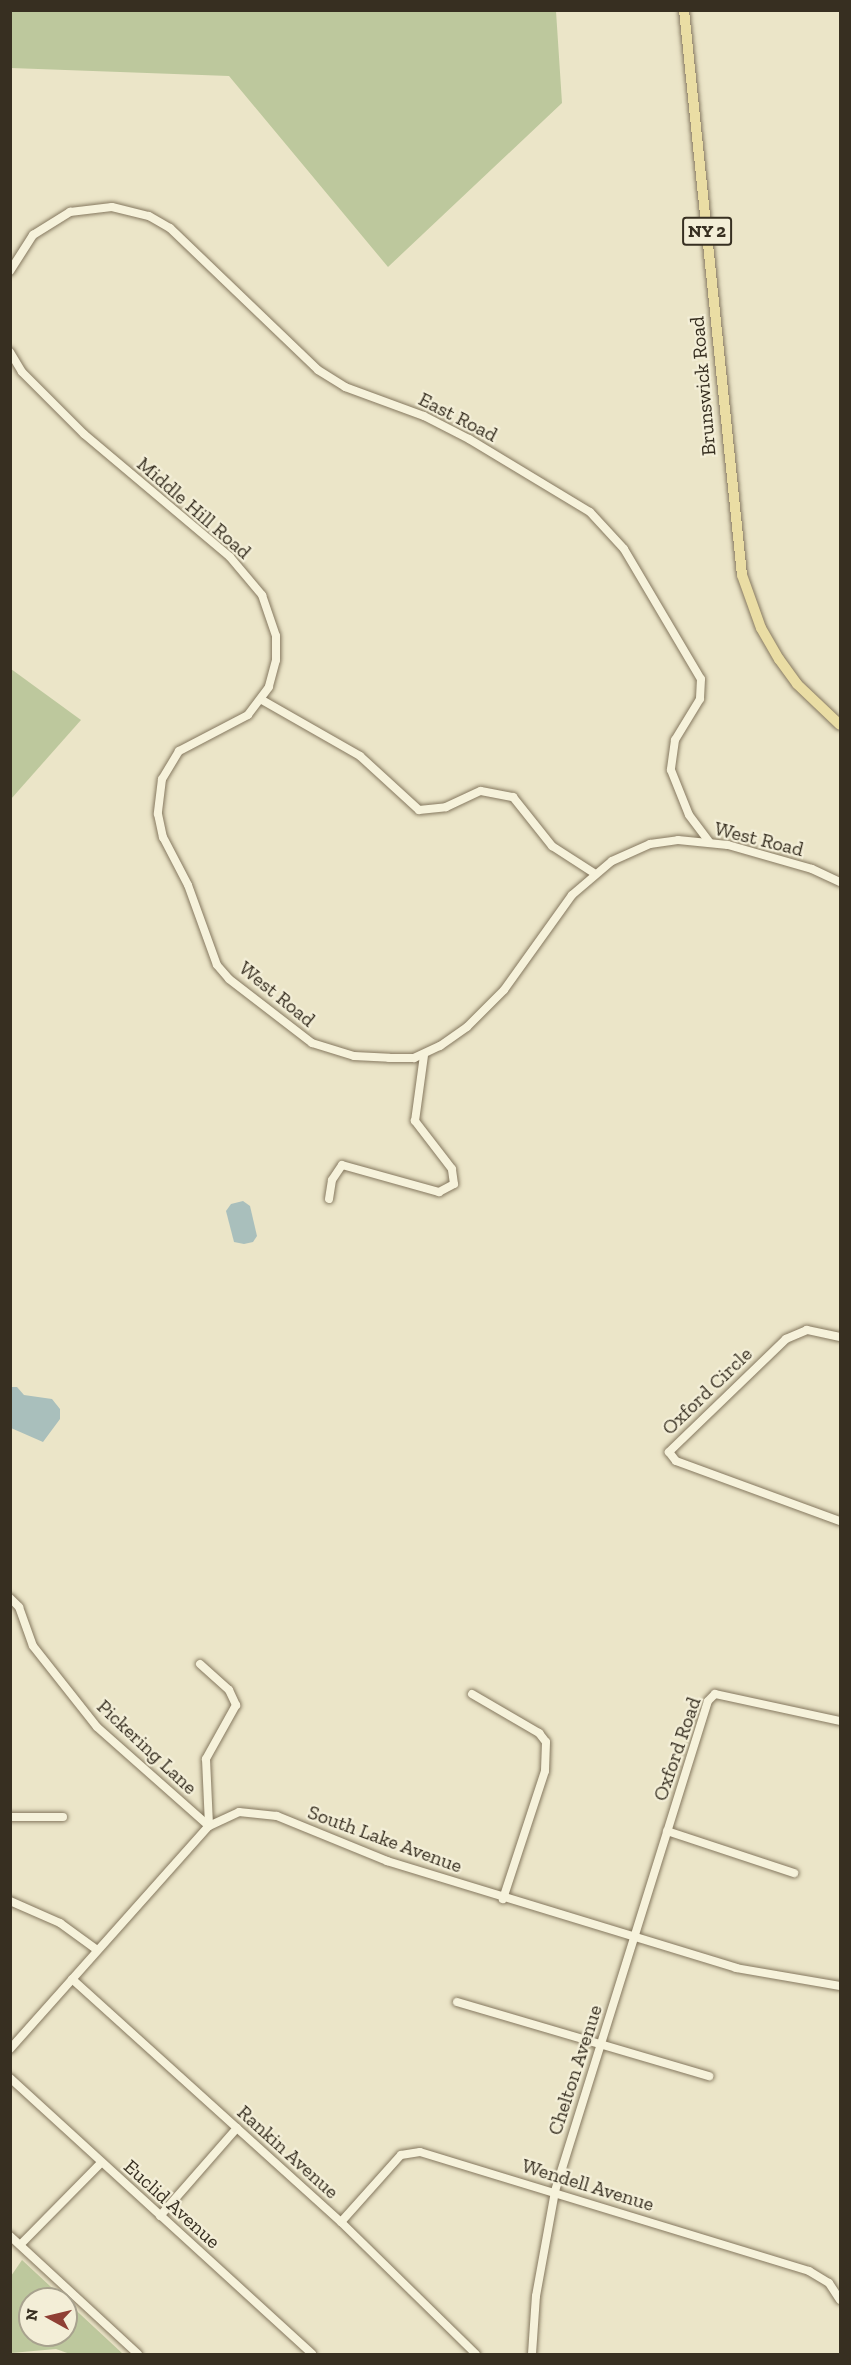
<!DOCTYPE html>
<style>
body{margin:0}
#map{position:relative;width:851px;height:2365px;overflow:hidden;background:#ebe5c8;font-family:"Zilla Slab",serif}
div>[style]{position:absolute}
.green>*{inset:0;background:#bdc89d}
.water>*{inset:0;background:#a9bfbc}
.roads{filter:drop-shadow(0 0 2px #85785f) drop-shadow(0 0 2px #85785f)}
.minor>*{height:8px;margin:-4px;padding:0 4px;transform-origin:4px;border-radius:4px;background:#f6f2db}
.major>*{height:10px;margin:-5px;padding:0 5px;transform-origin:5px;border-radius:5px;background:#eadda4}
span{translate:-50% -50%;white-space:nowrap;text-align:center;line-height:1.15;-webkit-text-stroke:4.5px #f3eed7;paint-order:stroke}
.shield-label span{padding:2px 4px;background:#f3eed7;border:2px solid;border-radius:4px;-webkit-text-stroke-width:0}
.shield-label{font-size:18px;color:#372f21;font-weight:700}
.street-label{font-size:20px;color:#372f21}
.frame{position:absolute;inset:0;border:12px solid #372f21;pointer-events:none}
.north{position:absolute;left:18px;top:2287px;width:60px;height:60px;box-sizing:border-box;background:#f3eed7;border:2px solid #a8a28e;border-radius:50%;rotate:278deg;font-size:16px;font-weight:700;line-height:24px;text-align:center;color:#372f21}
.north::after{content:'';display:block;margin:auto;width:21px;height:27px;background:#8f3f34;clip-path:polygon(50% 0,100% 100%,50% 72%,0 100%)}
</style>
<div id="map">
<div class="green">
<i style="clip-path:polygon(11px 10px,556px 11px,562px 103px,388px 267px,229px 76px,11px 68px)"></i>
<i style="clip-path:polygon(11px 669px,81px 720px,11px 799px)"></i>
<i style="clip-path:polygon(22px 2260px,64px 2299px,30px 2299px,30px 2335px,66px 2335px,66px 2301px,123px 2354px,70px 2354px,56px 2349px,11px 2353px,11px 2276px)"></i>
</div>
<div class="water">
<i style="clip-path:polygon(243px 1201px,250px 1206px,257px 1236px,253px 1242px,244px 1244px,234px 1242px,226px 1211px,231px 1204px)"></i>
<i style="clip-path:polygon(11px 1387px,17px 1387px,24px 1395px,52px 1399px,60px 1409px,60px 1419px,43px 1442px,11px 1428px)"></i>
</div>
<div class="roads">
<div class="minor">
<i style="left:10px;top:271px;width:43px;rotate:-57.4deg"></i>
<i style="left:33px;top:235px;width:44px;rotate:-31.9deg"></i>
<i style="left:70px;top:212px;width:42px;rotate:-6.8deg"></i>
<i style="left:112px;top:207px;width:38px;rotate:14deg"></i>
<i style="left:149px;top:216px;width:24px;rotate:30deg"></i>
<i style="left:170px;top:228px;width:205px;rotate:43.8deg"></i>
<i style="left:318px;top:370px;width:32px;rotate:32deg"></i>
<i style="left:345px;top:387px;width:84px;rotate:20.2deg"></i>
<i style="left:424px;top:416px;width:51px;rotate:27.1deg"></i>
<i style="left:469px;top:439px;width:141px;rotate:31.1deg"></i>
<i style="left:590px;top:512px;width:50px;rotate:47.4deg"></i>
<i style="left:624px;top:549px;width:151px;rotate:59.4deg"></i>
<i style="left:701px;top:679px;width:20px;rotate:93deg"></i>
<i style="left:700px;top:699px;width:48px;rotate:121.4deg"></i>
<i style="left:675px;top:740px;width:30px;rotate:98deg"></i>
<i style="left:671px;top:770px;width:48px;rotate:68.2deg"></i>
<i style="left:689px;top:815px;width:34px;rotate:53deg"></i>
<i style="left:10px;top:352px;width:23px;rotate:59deg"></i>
<i style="left:22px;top:372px;width:88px;rotate:45deg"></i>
<i style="left:84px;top:434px;width:191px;rotate:40.1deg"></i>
<i style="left:230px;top:557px;width:50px;rotate:49.9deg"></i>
<i style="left:262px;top:595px;width:43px;rotate:71.1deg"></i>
<i style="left:276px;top:636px;width:24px;rotate:90deg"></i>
<i style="left:276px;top:660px;width:28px;rotate:105deg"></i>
<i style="left:269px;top:687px;width:35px;rotate:127deg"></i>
<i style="left:248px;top:715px;width:78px;rotate:152.4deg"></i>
<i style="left:179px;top:751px;width:33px;rotate:121deg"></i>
<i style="left:162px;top:779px;width:35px;rotate:97deg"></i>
<i style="left:158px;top:814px;width:24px;rotate:78deg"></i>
<i style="left:163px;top:837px;width:54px;rotate:62.5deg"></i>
<i style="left:188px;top:885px;width:85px;rotate:70.1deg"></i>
<i style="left:217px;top:965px;width:18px;rotate:49deg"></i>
<i style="left:229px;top:979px;width:105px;rotate:37.6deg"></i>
<i style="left:312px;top:1043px;width:44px;rotate:17.2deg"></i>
<i style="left:354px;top:1056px;width:35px;rotate:3deg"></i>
<i style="left:389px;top:1058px;width:25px"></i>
<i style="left:414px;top:1058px;width:29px;rotate:-25deg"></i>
<i style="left:440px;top:1046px;width:33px;rotate:-35deg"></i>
<i style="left:467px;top:1027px;width:52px;rotate:-45deg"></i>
<i style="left:504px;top:990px;width:117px;rotate:-54.4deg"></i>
<i style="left:572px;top:895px;width:52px;rotate:-40.4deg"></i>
<i style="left:612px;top:861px;width:42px;rotate:-24.1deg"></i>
<i style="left:650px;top:844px;width:28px;rotate:-8deg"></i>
<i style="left:678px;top:840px;width:50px;rotate:5.7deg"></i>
<i style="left:728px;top:845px;width:87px;rotate:15.9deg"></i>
<i style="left:812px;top:869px;width:31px;rotate:25deg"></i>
<i style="left:262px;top:700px;width:113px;rotate:29.7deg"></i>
<i style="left:360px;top:756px;width:80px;rotate:42.5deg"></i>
<i style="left:419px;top:810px;width:27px;rotate:-6deg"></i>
<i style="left:446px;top:807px;width:38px;rotate:-25deg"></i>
<i style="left:481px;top:791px;width:33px;rotate:11deg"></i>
<i style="left:513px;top:797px;width:63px;rotate:51.5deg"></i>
<i style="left:552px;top:846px;width:50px;rotate:32.7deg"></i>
<i style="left:329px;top:1199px;width:19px;rotate:-81deg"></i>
<i style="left:332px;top:1180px;width:18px;rotate:-56deg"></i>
<i style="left:342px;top:1165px;width:101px;rotate:15.6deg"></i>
<i style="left:439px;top:1192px;width:17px;rotate:-28deg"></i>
<i style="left:454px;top:1184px;width:15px;rotate:-98deg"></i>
<i style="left:452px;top:1169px;width:61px;rotate:-127.6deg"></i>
<i style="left:415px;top:1121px;width:67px;rotate:-82.2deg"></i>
<i style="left:840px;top:1337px;width:34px;rotate:-168deg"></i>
<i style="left:807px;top:1330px;width:23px;rotate:157deg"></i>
<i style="left:786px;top:1339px;width:163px;rotate:136deg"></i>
<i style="left:669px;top:1452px;width:11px;rotate:52deg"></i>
<i style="left:676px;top:1461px;width:175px;rotate:20.1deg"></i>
<i style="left:10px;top:1598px;width:13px;rotate:45deg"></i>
<i style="left:19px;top:1607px;width:41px;rotate:70.3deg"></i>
<i style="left:33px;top:1646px;width:103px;rotate:51.7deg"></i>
<i style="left:97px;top:1727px;width:149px;rotate:41.5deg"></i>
<i style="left:200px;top:1664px;width:39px;rotate:42deg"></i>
<i style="left:229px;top:1690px;width:17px;rotate:65deg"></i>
<i style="left:236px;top:1705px;width:62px;rotate:119.1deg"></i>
<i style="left:206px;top:1759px;width:67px;rotate:87.4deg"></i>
<i style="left:472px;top:1694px;width:78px;rotate:30.2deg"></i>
<i style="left:539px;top:1733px;width:11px;rotate:52deg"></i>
<i style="left:546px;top:1742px;width:29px;rotate:92deg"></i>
<i style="left:545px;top:1771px;width:135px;rotate:108.2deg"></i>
<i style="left:10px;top:1817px;width:53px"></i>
<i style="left:667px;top:1831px;width:134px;rotate:18.3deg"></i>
<i style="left:10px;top:1901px;width:55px;rotate:23.7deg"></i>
<i style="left:60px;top:1923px;width:46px;rotate:36.1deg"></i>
<i style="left:72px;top:1979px;width:363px;rotate:42.1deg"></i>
<i style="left:341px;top:2222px;width:189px;rotate:44.4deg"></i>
<i style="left:457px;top:2002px;width:263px;rotate:16.4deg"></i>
<i style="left:10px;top:2049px;width:299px;rotate:-48.3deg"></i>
<i style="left:209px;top:1826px;width:33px;rotate:-25deg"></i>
<i style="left:239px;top:1812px;width:38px;rotate:6deg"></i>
<i style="left:277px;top:1816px;width:119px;rotate:22.2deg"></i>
<i style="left:387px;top:1861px;width:365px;rotate:17deg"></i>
<i style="left:736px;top:1968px;width:106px;rotate:9.8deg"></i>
<i style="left:10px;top:2078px;width:409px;rotate:42.4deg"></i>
<i style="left:160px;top:2216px;width:117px;rotate:-48.8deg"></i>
<i style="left:341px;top:2222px;width:90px;rotate:-48.2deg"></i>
<i style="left:401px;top:2155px;width:19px;rotate:-9deg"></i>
<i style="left:420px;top:2152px;width:407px;rotate:17deg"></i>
<i style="left:809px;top:2271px;width:23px;rotate:31deg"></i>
<i style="left:829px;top:2283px;width:20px;rotate:57deg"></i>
<i style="left:10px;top:2236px;width:174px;rotate:42.7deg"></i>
<i style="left:20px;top:2245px;width:115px;rotate:-45.4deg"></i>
<i style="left:532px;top:2354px;width:58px;rotate:-86.1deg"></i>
<i style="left:536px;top:2296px;width:107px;rotate:-79.7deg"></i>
<i style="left:555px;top:2191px;width:513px;rotate:-72.66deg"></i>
<i style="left:708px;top:1701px;width:10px;rotate:-45deg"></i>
<i style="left:715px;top:1694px;width:128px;rotate:12.2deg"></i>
</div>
<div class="major">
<i style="left:684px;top:10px;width:568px;rotate:84.14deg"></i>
<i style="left:742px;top:575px;width:56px;rotate:70.3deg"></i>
<i style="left:761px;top:628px;width:36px;rotate:60deg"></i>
<i style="left:779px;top:659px;width:31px;rotate:54deg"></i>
<i style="left:797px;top:684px;width:59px;rotate:43.6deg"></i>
</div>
</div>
<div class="shield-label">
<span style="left:707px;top:231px">NY 2</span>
</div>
<div class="street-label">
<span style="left:703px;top:386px;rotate:-95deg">Brunswick Road</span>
<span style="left:458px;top:417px;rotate:27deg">East Road</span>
<span style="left:194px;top:508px;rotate:41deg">Middle Hill Road</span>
<span style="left:759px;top:839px;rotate:14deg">West Road</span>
<span style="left:277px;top:994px;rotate:39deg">West Road</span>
<span style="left:707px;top:1391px;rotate:-44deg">Oxford Circle</span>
<span style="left:147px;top:1747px;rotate:43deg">Pickering Lane</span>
<span style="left:677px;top:1749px;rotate:-71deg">Oxford Road</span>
<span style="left:385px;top:1839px;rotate:20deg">South Lake Avenue</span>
<span style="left:575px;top:2070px;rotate:-72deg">Chelton Avenue</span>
<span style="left:288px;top:2152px;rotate:42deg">Rankin Avenue</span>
<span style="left:588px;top:2185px;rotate:17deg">Wendell Avenue</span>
<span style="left:172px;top:2204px;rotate:42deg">Euclid Avenue</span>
</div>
<div class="frame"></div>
<div class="north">N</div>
</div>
